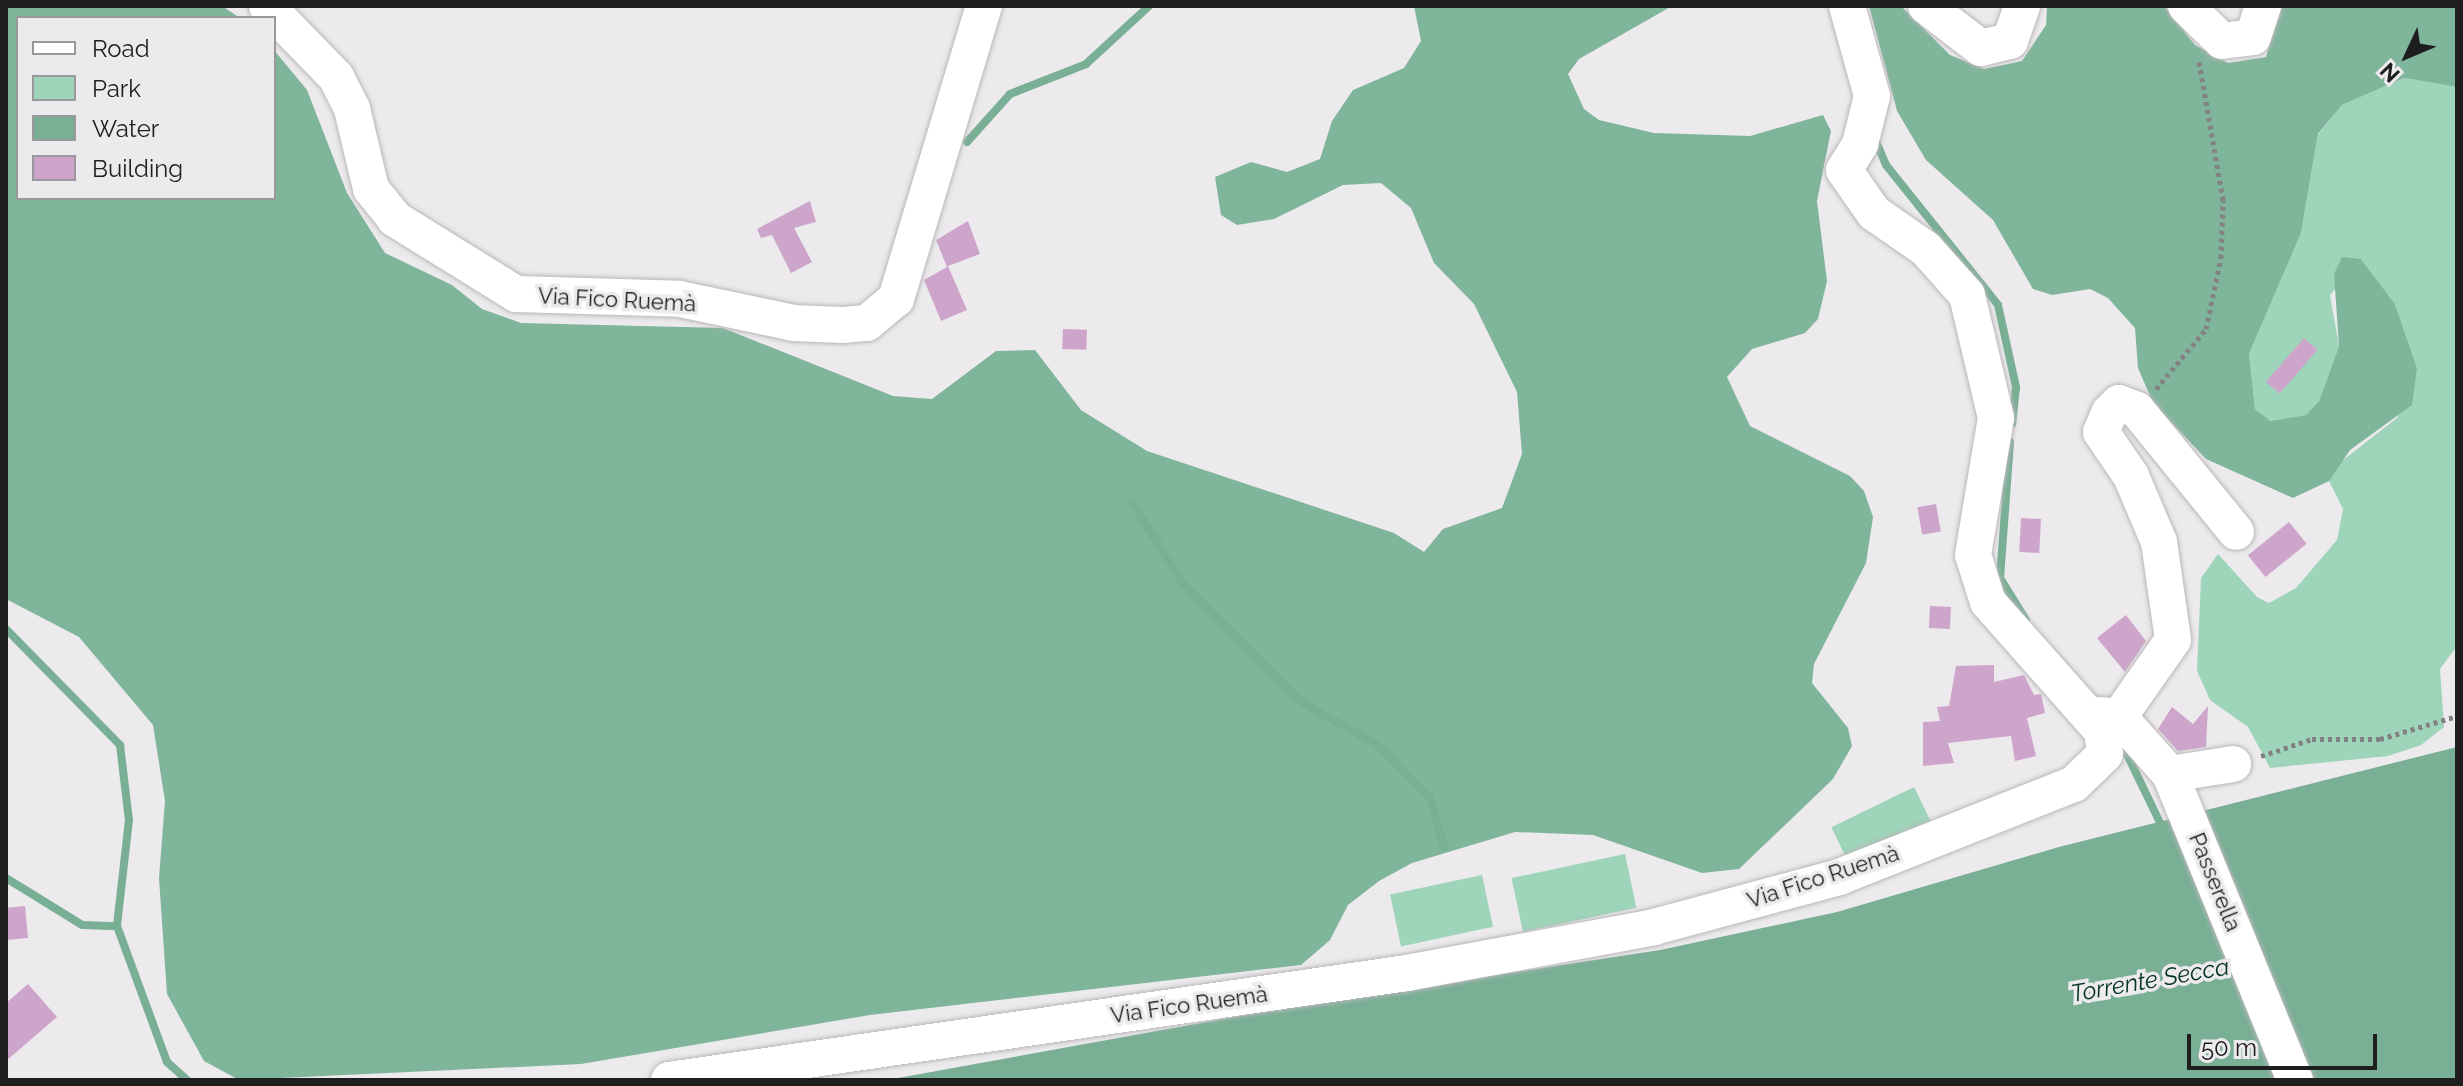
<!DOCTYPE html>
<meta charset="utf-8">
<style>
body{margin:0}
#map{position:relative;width:2463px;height:1086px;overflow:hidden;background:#edeaed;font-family:Raleway,sans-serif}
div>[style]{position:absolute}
.green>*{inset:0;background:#9ed4b9;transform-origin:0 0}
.forest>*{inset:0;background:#7fb59b}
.water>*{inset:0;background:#79af95}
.stream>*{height:8px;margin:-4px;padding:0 4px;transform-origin:4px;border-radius:4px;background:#79af95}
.building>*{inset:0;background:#cda5cb;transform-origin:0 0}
.path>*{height:5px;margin-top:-2.5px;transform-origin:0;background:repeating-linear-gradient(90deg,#838183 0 4px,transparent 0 8px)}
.roads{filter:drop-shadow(0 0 2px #bab7b9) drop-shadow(0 0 2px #bab7b9)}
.minor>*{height:36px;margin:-18px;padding:0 18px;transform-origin:18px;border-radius:18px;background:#fff}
span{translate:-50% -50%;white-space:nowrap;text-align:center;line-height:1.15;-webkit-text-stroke:7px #edeaed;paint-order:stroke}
.street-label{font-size:22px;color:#1f1e1f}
.water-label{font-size:24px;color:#053523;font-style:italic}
.frame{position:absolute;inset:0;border:8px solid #1f1e1f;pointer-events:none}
.legend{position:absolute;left:16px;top:16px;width:260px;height:184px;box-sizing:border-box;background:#edeaed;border:2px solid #9b989b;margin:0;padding:10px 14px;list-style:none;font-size:24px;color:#1f1e1f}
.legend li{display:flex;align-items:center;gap:16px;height:40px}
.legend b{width:40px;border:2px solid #9b989b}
.north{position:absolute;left:2367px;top:16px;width:80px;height:80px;-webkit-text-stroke:6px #edeaed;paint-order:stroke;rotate:226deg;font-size:22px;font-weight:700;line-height:32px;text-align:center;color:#1f1e1f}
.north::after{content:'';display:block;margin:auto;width:28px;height:36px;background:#1f1e1f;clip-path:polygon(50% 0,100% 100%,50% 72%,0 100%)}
.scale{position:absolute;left:2187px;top:1034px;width:190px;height:36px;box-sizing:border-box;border:4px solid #1f1e1f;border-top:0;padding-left:10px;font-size:24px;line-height:28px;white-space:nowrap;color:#1f1e1f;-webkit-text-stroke:6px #edeaed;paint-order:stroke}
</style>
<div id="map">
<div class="green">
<i style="clip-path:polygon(2404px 78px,2457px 87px,2457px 646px,2440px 669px,2444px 727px,2421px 745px,2388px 756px,2270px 768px,2248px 727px,2210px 700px,2197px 671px,2201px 578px,2218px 554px,2257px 597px,2269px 603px,2296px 588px,2337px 540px,2343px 509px,2329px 481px,2338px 464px,2397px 418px,2417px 368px,2395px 304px,2361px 259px,2330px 295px,2339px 346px,2319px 401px,2306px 415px,2269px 421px,2255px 409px,2249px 354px,2301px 233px,2318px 135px,2342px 105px)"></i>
<i style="left:1914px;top:787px;width:41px;height:92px;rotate:64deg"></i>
<i style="left:1625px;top:854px;width:55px;height:116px;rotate:78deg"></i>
<i style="left:1482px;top:875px;width:53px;height:94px;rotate:78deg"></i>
</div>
<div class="forest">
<i style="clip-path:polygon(6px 6px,222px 6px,240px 18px,18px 18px,18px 198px,274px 198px,274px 50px,307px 90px,347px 193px,385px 253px,452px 285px,482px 309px,521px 323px,723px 328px,893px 396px,932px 399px,996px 351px,1035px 350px,1081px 410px,1147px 451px,1394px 533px,1424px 552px,1443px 529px,1502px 508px,1522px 454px,1517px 392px,1474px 304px,1434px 263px,1411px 208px,1381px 183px,1343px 185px,1274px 219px,1237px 225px,1221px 215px,1215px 177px,1251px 162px,1287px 172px,1320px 159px,1332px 121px,1353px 90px,1404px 68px,1421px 41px,1414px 6px,1672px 6px,1579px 59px,1568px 74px,1584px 109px,1599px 120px,1654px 133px,1750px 136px,1823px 115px,1831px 131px,1817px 201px,1827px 281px,1818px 319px,1805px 333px,1752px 349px,1727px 377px,1750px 426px,1850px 476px,1864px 491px,1873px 517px,1866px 563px,1814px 664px,1812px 683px,1848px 728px,1852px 746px,1833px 779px,1739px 869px,1702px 873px,1593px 835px,1515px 832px,1412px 863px,1379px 881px,1348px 905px,1330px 940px,1301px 965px,870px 1015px,581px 1064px,239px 1080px,204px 1061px,167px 994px,159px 878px,165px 801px,153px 725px,79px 637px,6px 599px)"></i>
<i style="clip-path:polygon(1869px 6px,1901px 6px,1950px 55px,1984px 69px,2022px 61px,2046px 25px,2047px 6px,2164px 6px,2195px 45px,2228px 63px,2266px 57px,2280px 6px,2457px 6px,2457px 87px,2404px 78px,2342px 105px,2318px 134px,2301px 233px,2249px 354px,2255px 409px,2270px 421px,2306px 415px,2319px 401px,2339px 346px,2334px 274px,2342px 257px,2361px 259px,2395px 304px,2417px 368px,2412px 405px,2350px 450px,2329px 481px,2293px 498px,2206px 459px,2153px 403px,2138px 368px,2135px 328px,2108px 298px,2090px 289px,2052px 295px,2033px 289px,1993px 220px,1926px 160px,1897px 111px)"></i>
</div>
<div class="water">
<i style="clip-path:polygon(2457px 747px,2457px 1080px,887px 1080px,1294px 1006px,1660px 950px,1837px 912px,2059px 847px)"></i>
</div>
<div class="stream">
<i style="left:1875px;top:139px;width:28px;rotate:67deg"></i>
<i style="left:1886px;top:165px;width:179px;rotate:51.3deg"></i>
<i style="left:1998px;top:305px;width:84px;rotate:77.6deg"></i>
<i style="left:2016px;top:387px;width:37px;rotate:96deg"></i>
<i style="left:967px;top:142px;width:64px;rotate:-48.1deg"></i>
<i style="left:1010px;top:94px;width:82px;rotate:-21.5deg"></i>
<i style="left:1086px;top:64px;width:86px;rotate:-42.6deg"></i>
<i style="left:2010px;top:442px;width:136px;rotate:94.2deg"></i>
<i style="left:2000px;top:578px;width:49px;rotate:58.2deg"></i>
<i style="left:1132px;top:502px;width:97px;rotate:58.1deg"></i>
<i style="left:1183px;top:584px;width:167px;rotate:45deg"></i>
<i style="left:1301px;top:702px;width:88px;rotate:29.2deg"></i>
<i style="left:1378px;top:745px;width:74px;rotate:45.5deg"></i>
<i style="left:1430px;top:798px;width:51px;rotate:74.1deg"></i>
<i style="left:6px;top:629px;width:163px;rotate:45.5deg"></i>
<i style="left:120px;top:745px;width:76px;rotate:83.2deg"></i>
<i style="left:129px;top:820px;width:107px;rotate:96.5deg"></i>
<i style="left:117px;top:926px;width:145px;rotate:69.8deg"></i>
<i style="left:167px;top:1062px;width:27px;rotate:42deg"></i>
<i style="left:2122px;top:744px;width:94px;rotate:64.2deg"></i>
<i style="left:6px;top:878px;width:89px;rotate:31.7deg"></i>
<i style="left:82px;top:925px;width:35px;rotate:2deg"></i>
</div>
<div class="building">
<i style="clip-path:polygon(810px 201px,816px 222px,794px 228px,812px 262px,791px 273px,772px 235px,761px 238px,757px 229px)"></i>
<i style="clip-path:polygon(968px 221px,980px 254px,948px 266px,967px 310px,941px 321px,924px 280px,947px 267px,936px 240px)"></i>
<i style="left:1063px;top:329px;width:24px;height:20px;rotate:2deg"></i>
<i style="left:2304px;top:338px;width:18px;height:58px;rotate:41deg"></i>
<i style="left:1936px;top:504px;width:28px;height:19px;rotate:80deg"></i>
<i style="left:2021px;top:518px;width:20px;height:34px;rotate:3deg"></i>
<i style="left:2289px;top:522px;width:28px;height:53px;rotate:51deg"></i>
<i style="left:1930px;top:606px;width:21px;height:22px;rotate:3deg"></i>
<i style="clip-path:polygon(2126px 615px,2146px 641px,2125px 672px,2097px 638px)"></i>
<i style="clip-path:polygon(1994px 665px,1994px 682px,2024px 675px,2034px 695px,2041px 694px,2045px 713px,2027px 718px,2036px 756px,2015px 761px,2011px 736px,1948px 743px,1954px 763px,1923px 766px,1923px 722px,1940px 721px,1937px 707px,1949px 706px,1956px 666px)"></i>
<i style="clip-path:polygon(2208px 706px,2206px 747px,2178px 751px,2158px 729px,2172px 707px,2193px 724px)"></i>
<i style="clip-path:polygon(25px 906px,28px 938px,6px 940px,6px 908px)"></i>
<i style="clip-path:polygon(28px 984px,57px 1017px,6px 1061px,6px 1003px)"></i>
</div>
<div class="path">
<i style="left:2156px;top:389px;width:78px;rotate:-50.2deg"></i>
<i style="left:2206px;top:329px;width:73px;rotate:-78.1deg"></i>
<i style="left:2221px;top:258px;width:58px;rotate:-88deg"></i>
<i style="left:2223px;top:200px;width:141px;rotate:-99.8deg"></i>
<i style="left:2261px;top:756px;width:54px;rotate:-18.4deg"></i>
<i style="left:2312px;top:739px;width:68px"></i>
<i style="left:2380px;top:739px;width:80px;rotate:-16.6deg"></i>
</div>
<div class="roads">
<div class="minor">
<i style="left:267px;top:6px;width:99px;rotate:45.8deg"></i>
<i style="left:336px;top:77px;width:36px;rotate:63deg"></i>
<i style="left:352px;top:109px;width:82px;rotate:76.6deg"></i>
<i style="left:371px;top:189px;width:38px;rotate:51deg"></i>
<i style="left:395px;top:219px;width:142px;rotate:31.8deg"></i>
<i style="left:516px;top:294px;width:164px;rotate:1.7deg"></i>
<i style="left:680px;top:299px;width:116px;rotate:11.9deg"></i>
<i style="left:794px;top:323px;width:49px;rotate:2.3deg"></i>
<i style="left:843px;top:325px;width:24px;rotate:-5deg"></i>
<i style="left:867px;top:323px;width:38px;rotate:-40deg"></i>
<i style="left:896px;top:299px;width:306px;rotate:-73.3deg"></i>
<i style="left:1926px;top:6px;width:69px;rotate:37.4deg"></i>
<i style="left:1981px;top:48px;width:30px;rotate:-14deg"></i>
<i style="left:2010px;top:41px;width:37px;rotate:-71deg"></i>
<i style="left:2186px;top:6px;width:50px;rotate:44.2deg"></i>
<i style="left:2222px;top:41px;width:31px;rotate:-7deg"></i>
<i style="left:2253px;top:37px;width:33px;rotate:-72deg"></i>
<i style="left:2098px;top:715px;width:21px;rotate:5deg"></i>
<i style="left:2119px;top:717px;width:76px;rotate:48.2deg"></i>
<i style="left:2170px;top:774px;width:64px;rotate:-9deg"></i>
<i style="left:2119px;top:717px;width:94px;rotate:-55deg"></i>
<i style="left:2173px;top:640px;width:99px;rotate:-98.1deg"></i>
<i style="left:2159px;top:542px;width:72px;rotate:-113deg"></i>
<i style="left:2131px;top:476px;width:53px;rotate:-124.3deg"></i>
<i style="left:2101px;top:432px;width:21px;rotate:-67deg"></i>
<i style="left:2109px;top:413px;width:14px;rotate:-45deg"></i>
<i style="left:2119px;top:403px;width:19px;rotate:21deg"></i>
<i style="left:2137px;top:410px;width:157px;rotate:50.9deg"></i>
<i style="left:2170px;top:774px;width:331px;rotate:67.8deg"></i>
<i style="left:669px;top:1080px;width:746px;rotate:-8.25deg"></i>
<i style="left:1407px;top:973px;width:251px;rotate:-10.5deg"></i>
<i style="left:1654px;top:927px;width:192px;rotate:-15.1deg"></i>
<i style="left:1839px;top:877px;width:253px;rotate:-21.6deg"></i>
<i style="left:2074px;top:784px;width:43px;rotate:-44.1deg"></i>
<i style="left:2105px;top:754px;width:23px;rotate:-97deg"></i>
<i style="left:2102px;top:731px;width:172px;rotate:-131.5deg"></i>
<i style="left:1988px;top:602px;width:49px;rotate:-107.7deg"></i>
<i style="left:1973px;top:555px;width:139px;rotate:-80.5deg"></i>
<i style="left:1996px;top:418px;width:126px;rotate:-103.3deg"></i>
<i style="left:1967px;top:295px;width:62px;rotate:-131.7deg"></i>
<i style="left:1926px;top:249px;width:63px;rotate:-145.3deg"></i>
<i style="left:1874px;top:213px;width:52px;rotate:-124.9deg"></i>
<i style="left:1844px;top:170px;width:31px;rotate:-58deg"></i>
<i style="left:1860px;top:144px;width:49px;rotate:-76deg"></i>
<i style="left:1872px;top:96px;width:93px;rotate:-105.5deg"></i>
</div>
</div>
<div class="street-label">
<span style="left:617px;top:300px;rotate:3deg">Via Fico Ruemà</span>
<span style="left:1823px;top:877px;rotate:-18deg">Via Fico Ruemà</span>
<span style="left:2215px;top:882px;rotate:68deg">Passerella</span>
<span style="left:1189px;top:1005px;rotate:-8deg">Via Fico Ruemà</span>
</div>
<div class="water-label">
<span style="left:2150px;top:980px;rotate:-10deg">Torrente Secca</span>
</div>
<div class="frame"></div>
<ul class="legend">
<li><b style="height:10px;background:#fff"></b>Road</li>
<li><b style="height:22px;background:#9ed4b9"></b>Park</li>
<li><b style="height:22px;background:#79af95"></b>Water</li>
<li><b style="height:22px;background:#cda5cb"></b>Building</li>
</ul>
<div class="north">N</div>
<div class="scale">50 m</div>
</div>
